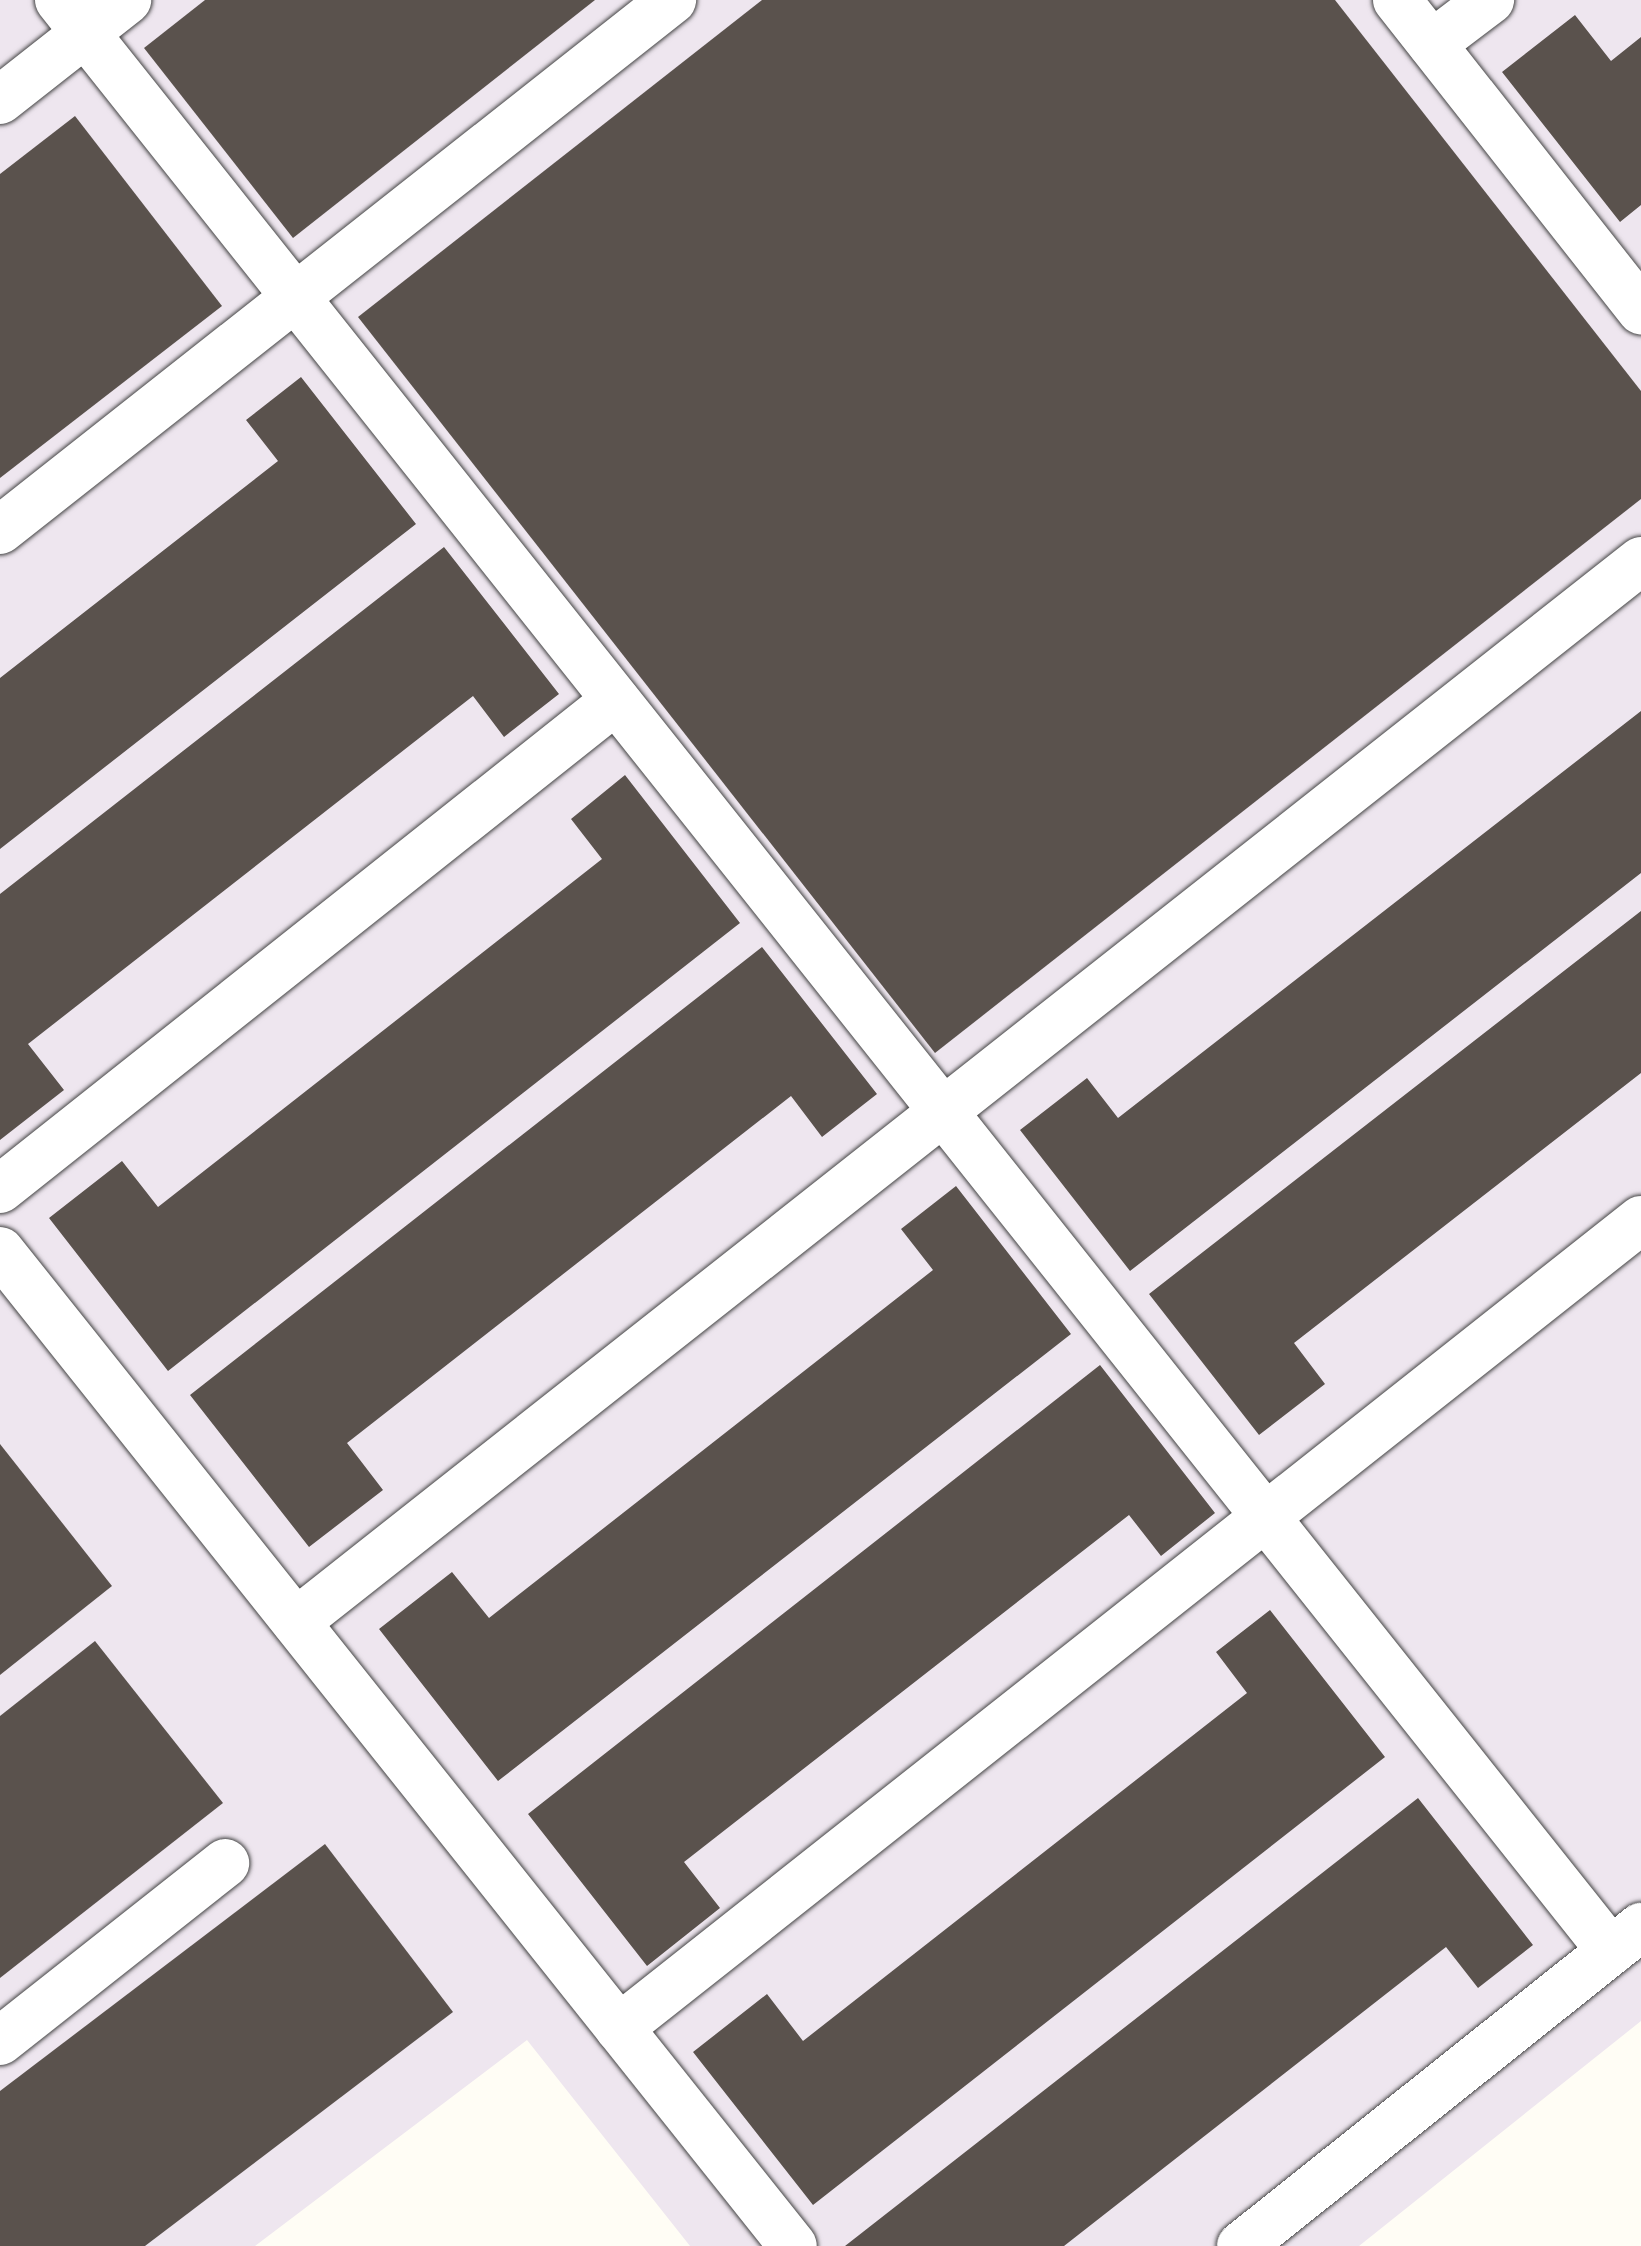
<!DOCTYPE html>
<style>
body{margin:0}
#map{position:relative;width:1641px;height:2246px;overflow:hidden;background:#fffdf5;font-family:Lora,serif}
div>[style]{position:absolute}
.industrial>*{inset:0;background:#eee6ef}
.building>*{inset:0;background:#5a524d}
.roads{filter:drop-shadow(0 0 2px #444) drop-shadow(0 0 2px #444)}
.minor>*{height:48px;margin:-24px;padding:0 24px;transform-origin:24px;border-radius:24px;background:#fff}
span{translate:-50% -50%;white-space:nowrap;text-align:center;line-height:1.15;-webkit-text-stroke:10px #fff;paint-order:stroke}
</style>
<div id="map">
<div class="industrial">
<i style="clip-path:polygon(0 0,1641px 0,1641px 2021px,1359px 2246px,690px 2246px,527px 2040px,255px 2246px,0 2246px)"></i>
</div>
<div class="building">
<i style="clip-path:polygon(205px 0,595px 0,293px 238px,144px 48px)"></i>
<i style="clip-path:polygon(762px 0,1335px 0,1641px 391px,1641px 499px,935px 1053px,358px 317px)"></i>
<i style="clip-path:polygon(1575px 15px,1611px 61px,1641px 37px,1641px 205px,1620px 222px,1502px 72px)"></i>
<i style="clip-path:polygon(75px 116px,222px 306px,0 478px,0 174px)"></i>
<i style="clip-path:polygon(301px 377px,416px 524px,0 849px,0 678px,278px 461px,246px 420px)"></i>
<i style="clip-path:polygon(444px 547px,559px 694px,504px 737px,473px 696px,28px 1044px,64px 1090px,0 1140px,0 894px)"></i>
<i style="clip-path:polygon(1641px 711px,1641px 873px,1130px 1271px,1020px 1130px,1087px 1078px,1118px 1118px)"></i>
<i style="clip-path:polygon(625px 775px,740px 923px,168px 1371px,49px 1218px,122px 1161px,158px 1207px,602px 859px,571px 819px)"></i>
<i style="clip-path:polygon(1641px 911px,1641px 1073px,1294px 1343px,1325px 1384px,1259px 1435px,1149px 1294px)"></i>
<i style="clip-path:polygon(762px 947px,877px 1094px,822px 1137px,791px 1096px,347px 1443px,383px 1490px,309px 1547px,190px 1395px)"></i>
<i style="clip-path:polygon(956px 1186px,1071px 1334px,498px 1781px,379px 1629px,452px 1572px,489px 1618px,933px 1270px,901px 1229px)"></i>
<i style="clip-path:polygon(1100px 1365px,1215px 1513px,1161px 1556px,1129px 1515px,684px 1862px,720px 1908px,647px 1966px,528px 1814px)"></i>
<i style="clip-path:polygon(0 1444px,112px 1586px,0 1675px)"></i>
<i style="clip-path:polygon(1270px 1610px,1385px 1757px,813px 2205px,693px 2052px,767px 1994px,803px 2041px,1247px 1693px,1216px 1652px)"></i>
<i style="clip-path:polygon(95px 1641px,223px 1803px,0 1978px,0 1716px)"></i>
<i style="clip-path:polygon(1418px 1798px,1533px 1945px,1478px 1988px,1446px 1947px,1064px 2246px,845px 2246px)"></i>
<i style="clip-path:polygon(325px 1844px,453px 2012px,145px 2246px,0 2246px,0 2091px)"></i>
</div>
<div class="roads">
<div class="minor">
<i style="left:59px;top:0;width:2493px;rotate:51.5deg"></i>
<i style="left:1397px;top:0;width:395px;rotate:51.8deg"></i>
<i style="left:1432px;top:44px;width:73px;rotate:-37.2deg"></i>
<i style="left:0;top:100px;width:162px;rotate:-38.2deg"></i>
<i style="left:0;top:530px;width:856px;rotate:-38.26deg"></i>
<i style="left:0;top:1189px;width:786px;rotate:-38.44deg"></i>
<i style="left:0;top:1251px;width:1272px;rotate:51.45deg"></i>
<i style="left:296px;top:1622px;width:1713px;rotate:-38.27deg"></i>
<i style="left:619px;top:2028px;width:1303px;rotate:-38.33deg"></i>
<i style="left:0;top:2041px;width:287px;rotate:-38.3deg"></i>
<i style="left:1241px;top:2246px;width:512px;rotate:-38.57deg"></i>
</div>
</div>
</div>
